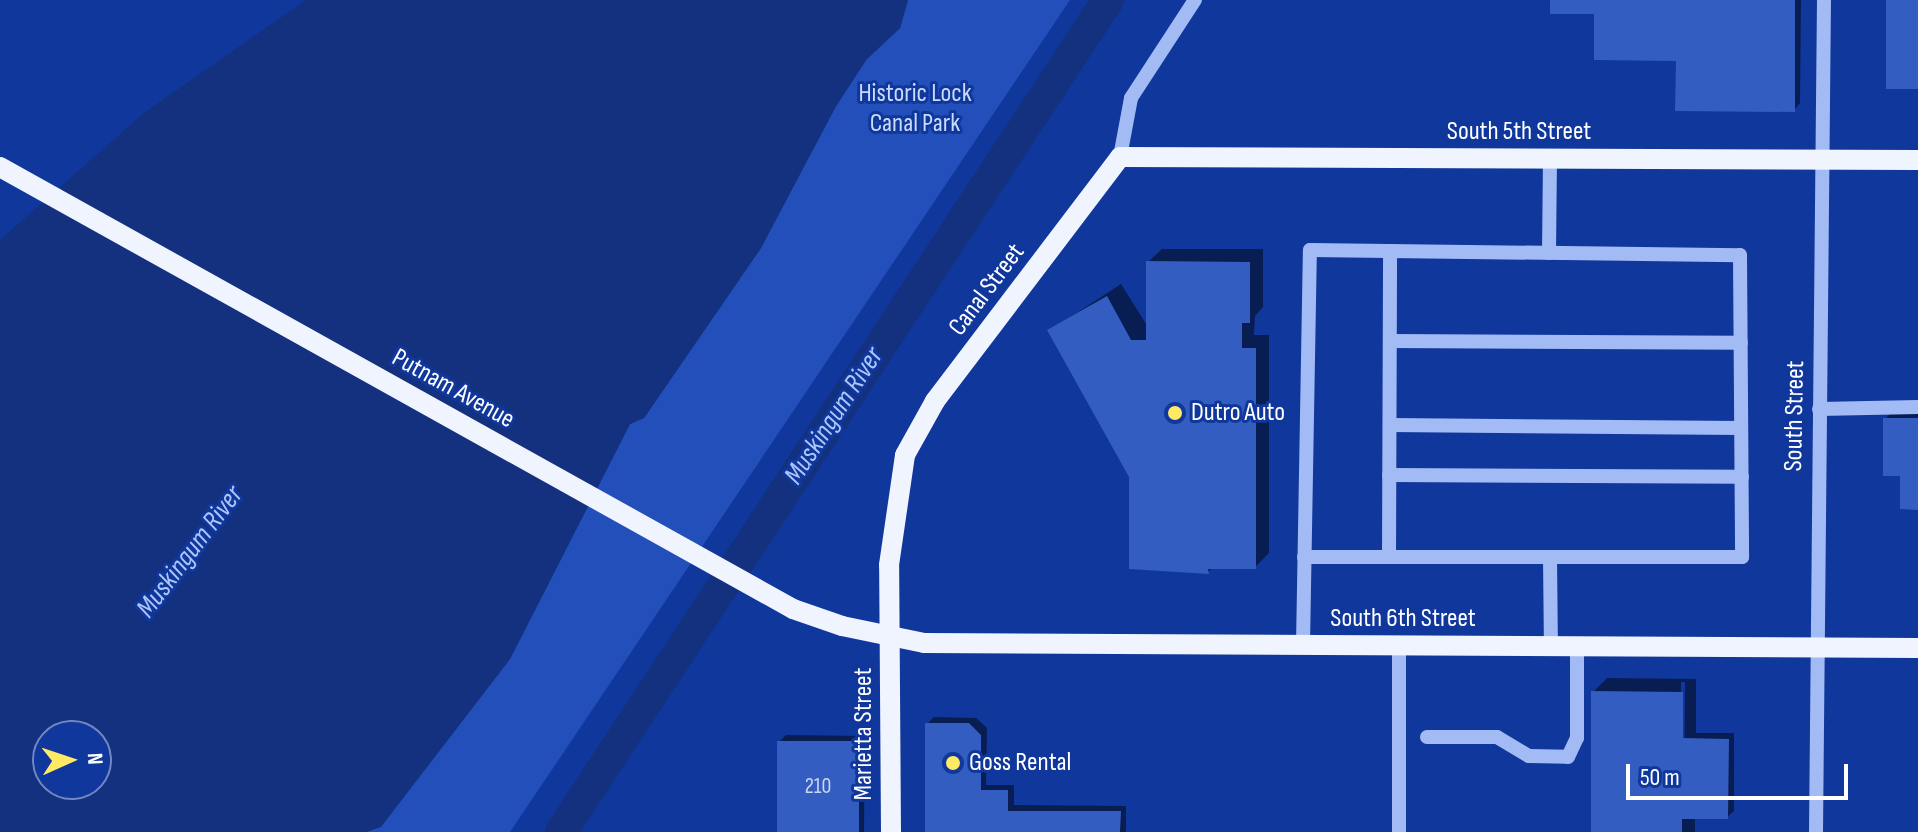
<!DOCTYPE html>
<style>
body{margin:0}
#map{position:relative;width:1918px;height:832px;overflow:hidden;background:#10379b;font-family:"Sofia Sans Condensed",sans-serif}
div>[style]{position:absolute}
.green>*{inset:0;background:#224fb9}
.water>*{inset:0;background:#13317e}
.shadow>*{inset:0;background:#0007}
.canal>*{height:32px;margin:-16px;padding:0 16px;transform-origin:16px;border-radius:16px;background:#13317e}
.building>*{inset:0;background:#345dc1;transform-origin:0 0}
.minor>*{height:14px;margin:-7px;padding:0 7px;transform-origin:7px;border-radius:7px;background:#a3bbf5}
.major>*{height:20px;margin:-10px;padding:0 10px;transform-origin:10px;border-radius:10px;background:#f0f4ff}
.dots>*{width:22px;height:22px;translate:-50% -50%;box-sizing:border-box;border:4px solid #10379b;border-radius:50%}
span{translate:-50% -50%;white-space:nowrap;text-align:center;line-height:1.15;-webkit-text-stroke:6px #10379b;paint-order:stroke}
.number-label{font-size:22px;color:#ccd6f0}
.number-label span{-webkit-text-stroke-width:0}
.park-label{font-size:26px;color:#cbdbfe}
.street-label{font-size:26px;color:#fff}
.poi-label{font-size:26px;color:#fff}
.left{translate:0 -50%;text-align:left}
.water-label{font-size:28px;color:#afc6fb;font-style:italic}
.north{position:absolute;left:32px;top:720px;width:80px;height:80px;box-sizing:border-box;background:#10379b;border:2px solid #7087c3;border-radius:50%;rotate:87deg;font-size:22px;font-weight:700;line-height:32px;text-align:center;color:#fff}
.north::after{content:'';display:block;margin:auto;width:28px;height:36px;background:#ffea66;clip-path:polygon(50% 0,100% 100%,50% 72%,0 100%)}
.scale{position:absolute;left:1626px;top:764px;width:222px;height:36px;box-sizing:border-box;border:4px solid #fff;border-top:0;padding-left:10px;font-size:24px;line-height:28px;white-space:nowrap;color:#fff;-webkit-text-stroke:6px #10379b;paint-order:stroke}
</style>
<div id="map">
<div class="green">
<i style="clip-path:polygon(908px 0,1070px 0,510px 832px,367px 832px,381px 826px,510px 659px,630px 424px,644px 418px,761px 248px,835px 108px,866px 60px,900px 28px)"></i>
</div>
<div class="water">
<i style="clip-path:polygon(evenodd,306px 0,908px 0,900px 28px,866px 60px,835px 108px,761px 248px,644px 418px,630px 424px,510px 659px,381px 827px,366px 832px,0 832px,0 240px,145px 112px,306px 0,48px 736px,96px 736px,96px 784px,48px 784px,48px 736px)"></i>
</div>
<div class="shadow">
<i style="clip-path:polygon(1552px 0,1801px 0,1800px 103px,1794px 110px,1678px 59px,1596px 12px)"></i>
<i style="clip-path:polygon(1162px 249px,1263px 249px,1263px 307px,1255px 316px,1254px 335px,1269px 335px,1269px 553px,1255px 567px,1213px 567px,1208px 572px,1131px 477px,1049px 331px,1121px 284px,1148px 327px,1148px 262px)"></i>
<i style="clip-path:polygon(1891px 413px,1918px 413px,1918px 507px,1885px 419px)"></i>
<i style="clip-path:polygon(evenodd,1607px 678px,1696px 679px,1696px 733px,1734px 733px,1734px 811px,1727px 817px,1695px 817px,1695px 832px,1593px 832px,1593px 692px,1607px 678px,1681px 682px,1685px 682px,1684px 801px,1680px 801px,1681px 682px)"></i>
<i style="clip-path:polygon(934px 717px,976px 718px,987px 728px,986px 785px,1014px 785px,1014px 805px,1126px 806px,1126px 832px,927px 832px,927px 724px)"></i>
<i style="clip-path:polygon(786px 735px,865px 736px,864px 832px,779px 832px,779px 742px)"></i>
</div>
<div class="canal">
<i style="left:561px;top:832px;width:996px;rotate:-56.68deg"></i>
</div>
<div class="building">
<i style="clip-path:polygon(1550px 0,1795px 0,1795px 112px,1675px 111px,1676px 61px,1594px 60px,1594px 14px,1550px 14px)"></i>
<i style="left:1886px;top:0;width:32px;height:89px"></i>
<i style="clip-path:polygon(1146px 261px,1250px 262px,1250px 323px,1242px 323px,1242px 348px,1256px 348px,1256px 569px,1208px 569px,1209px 574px,1129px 569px,1129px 477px,1047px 330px,1107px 296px,1131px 340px,1146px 340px)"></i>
<i style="clip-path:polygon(1883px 418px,1918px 418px,1918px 510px,1900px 509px,1900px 476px,1883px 476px)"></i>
<i style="clip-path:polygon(1591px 691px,1683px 692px,1683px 738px,1729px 739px,1728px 819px,1682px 819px,1682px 832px,1591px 832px)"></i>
<i style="clip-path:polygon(925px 723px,969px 723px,981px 735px,981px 790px,1008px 790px,1008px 811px,1121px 811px,1120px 832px,925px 832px)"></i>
<i style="left:777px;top:741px;width:82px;height:91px"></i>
</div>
<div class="minor">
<i style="left:1120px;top:157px;width:60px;rotate:-79.4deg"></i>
<i style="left:1131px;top:98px;width:117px;rotate:-56.9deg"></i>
<i style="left:1549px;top:253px;width:95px;rotate:-89.4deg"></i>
<i style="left:1390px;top:341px;width:351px;rotate:0.3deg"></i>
<i style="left:1819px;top:409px;width:99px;rotate:-1.2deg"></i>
<i style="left:1390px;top:425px;width:351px;rotate:0.5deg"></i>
<i style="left:1389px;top:475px;width:353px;rotate:0.3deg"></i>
<i style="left:1389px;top:557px;width:306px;rotate:-89.8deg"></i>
<i style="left:1550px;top:557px;width:89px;rotate:89.4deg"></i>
<i style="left:1303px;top:645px;width:395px;rotate:-89deg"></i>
<i style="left:1310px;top:250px;width:430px;rotate:0.7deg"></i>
<i style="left:1740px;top:255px;width:302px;rotate:89.6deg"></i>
<i style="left:1742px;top:557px;width:438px;rotate:180deg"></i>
<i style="left:1399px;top:645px;width:187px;rotate:90deg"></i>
<i style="left:1427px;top:737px;width:70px"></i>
<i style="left:1497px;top:737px;width:37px;rotate:31deg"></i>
<i style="left:1529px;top:756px;width:39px;rotate:1deg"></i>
<i style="left:1568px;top:757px;width:21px;rotate:-65deg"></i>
<i style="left:1577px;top:738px;width:92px;rotate:-90deg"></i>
<i style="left:1816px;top:832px;width:832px;rotate:-89.45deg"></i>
</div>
<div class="major">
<i style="left:0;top:167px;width:908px;rotate:29.13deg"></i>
<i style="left:793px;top:609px;width:52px;rotate:19.1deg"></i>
<i style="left:842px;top:626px;width:84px;rotate:11.7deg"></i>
<i style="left:924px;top:643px;width:994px;rotate:0.29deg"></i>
<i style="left:891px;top:832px;width:267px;rotate:-90.4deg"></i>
<i style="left:889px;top:565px;width:111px;rotate:-81.7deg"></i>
<i style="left:905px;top:455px;width:62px;rotate:-60.9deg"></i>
<i style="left:935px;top:401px;width:306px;rotate:-52.8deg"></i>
<i style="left:1120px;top:157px;width:798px;rotate:0.22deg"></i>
</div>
<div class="dots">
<i style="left:1175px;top:413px;background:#ffea66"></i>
<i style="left:953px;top:763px;background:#ffea66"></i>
</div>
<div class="number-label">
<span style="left:818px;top:787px">210</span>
</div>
<div class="park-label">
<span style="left:915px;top:109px">Historic Lock<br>Canal Park</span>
</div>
<div class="street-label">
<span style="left:1519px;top:132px">South 5th Street</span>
<span style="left:987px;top:290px;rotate:-53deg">Canal Street</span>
<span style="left:453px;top:389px;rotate:29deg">Putnam Avenue</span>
<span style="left:1795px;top:416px;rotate:-89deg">South Street</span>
<span style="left:1403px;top:619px">South 6th Street</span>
<span style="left:864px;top:734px;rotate:-90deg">Marietta Street</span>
</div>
<div class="poi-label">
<span class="left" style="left:1191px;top:413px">Dutro Auto</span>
<span class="left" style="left:969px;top:763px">Goss Rental</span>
</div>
<div class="water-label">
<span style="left:834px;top:416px;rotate:-57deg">Muskingum River</span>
<span style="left:190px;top:552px;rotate:-53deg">Muskingum River</span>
</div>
<div class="north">N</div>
<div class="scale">50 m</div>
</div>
